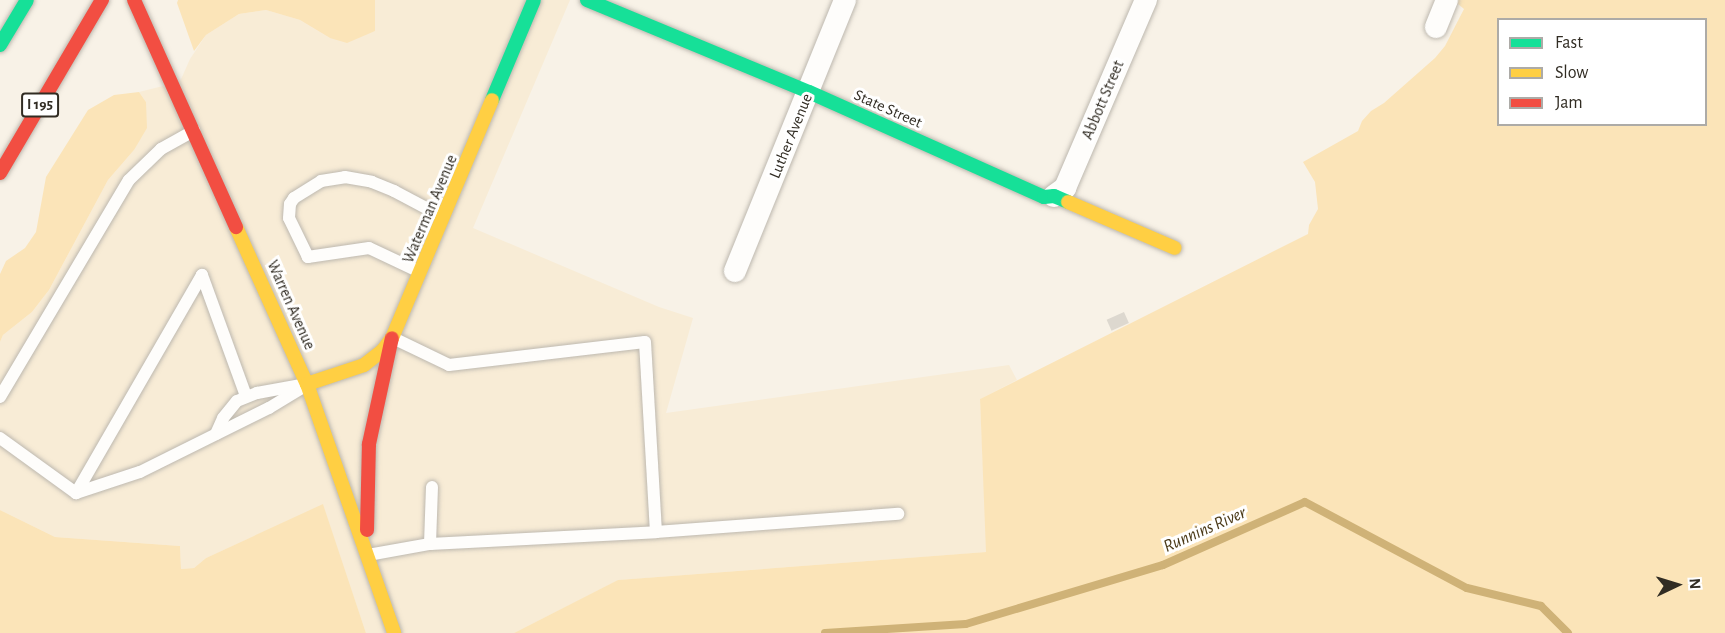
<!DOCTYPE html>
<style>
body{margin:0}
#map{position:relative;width:1725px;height:633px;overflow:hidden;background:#f8f2e7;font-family:"Alegreya Sans",sans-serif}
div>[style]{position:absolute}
.built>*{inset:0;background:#f8ecd6}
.green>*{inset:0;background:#fbe4b8}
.stream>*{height:8px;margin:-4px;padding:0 4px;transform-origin:4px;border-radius:4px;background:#cfb277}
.building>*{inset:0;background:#ddd8cf;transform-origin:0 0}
.roads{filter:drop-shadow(0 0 2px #bdb8af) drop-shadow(0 0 2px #bdb8af)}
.lane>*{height:12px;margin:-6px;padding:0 6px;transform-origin:6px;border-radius:6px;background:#fefdfb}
.street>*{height:22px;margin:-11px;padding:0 11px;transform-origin:11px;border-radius:11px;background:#fefdfb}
.fast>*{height:14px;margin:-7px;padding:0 7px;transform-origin:7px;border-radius:7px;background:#16e098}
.slow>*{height:14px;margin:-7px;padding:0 7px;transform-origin:7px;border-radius:7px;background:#ffcf43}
.jam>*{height:14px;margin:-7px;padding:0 7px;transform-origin:7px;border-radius:7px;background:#f24e42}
span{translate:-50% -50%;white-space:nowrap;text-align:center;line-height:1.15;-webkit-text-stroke:6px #fff;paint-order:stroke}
.shield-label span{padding:2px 4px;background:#fff;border:2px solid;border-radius:4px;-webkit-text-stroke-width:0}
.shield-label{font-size:15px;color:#312c23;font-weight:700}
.street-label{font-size:16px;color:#312c23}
.water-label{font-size:18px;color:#4b3a18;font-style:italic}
.legend{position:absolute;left:1497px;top:18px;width:210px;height:108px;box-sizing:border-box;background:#fff;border:2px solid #adaba7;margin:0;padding:8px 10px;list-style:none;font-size:18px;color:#312c23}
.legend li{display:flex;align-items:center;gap:12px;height:30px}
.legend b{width:30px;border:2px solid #adaba7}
.north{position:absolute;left:1647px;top:555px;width:60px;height:60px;-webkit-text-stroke:4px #fff;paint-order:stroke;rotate:86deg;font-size:16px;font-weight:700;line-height:24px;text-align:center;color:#312c23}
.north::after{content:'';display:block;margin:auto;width:21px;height:27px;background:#312c23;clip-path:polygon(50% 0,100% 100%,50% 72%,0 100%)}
</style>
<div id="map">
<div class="built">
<i style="clip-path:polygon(375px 0,570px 0,473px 228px,659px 307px,693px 318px,666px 413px,1009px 365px,1017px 380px,980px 399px,987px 552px,619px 580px,514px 633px,366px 633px,323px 505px,206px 558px,194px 568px,181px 569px,180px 546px,55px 537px,0 510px,0 342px,3px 335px,32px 312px,49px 290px,108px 180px,134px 150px,146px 102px,139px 92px,163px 86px,174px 95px,190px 59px,206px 35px,239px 14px,266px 10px,300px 20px,330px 38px,375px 31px)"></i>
</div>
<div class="green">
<i style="clip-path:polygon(178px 0,375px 0,375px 31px,347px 43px,330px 38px,300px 20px,266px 10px,239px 14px,206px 35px,194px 51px,177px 3px)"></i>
<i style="clip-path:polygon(evenodd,1453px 0,1725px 0,1725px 633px,514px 633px,618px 580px,986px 552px,980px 399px,1308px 234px,1309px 225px,1318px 209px,1315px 182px,1303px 162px,1358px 131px,1362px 121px,1371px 111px,1384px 103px,1435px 58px,1445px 46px,1464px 9px,1453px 0,1498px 20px,1706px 20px,1706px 124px,1498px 124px,1498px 20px)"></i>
<i style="clip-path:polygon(139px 92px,146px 102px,147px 128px,134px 150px,108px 180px,49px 290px,32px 312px,3px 335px,0 342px,0 274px,6px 261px,25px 248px,36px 232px,46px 177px,88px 110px,114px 95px)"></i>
<i style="clip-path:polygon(323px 504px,366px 633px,0 633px,0 510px,55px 537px,180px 546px,181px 569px,194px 568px,206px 558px)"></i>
</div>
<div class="stream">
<i style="left:825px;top:633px;width:141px;rotate:-3.7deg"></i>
<i style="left:966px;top:624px;width:206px;rotate:-16.7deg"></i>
<i style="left:1163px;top:565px;width:155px;rotate:-23.9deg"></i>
<i style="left:1305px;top:502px;width:183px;rotate:28deg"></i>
<i style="left:1467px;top:588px;width:76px;rotate:13.7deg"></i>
<i style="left:1541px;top:606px;width:38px;rotate:45deg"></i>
</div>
<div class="building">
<i style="left:1124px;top:312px;width:12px;height:19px;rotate:66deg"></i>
</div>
<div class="roads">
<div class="lane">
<i style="left:420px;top:272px;width:56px;rotate:-154.8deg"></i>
<i style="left:369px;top:248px;width:62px;rotate:171.6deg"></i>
<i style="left:308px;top:257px;width:43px;rotate:-116deg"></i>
<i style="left:289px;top:218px;width:14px;rotate:-86deg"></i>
<i style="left:290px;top:204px;width:7px;rotate:-56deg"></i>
<i style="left:294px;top:198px;width:32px;rotate:-32deg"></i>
<i style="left:321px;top:181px;width:24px;rotate:-9deg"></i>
<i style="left:345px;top:177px;width:27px;rotate:10deg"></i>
<i style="left:372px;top:182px;width:24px;rotate:22deg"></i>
<i style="left:394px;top:191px;width:55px;rotate:28deg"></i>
<i style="left:393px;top:338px;width:62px;rotate:25.7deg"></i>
<i style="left:449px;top:365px;width:197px;rotate:-6.7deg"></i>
<i style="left:645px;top:342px;width:190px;rotate:86.7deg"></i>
<i style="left:246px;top:396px;width:129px;rotate:-110deg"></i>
<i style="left:202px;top:275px;width:252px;rotate:120deg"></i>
<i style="left:76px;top:493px;width:67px;rotate:-18.2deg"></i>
<i style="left:140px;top:472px;width:144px;rotate:-26.4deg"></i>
<i style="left:269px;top:408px;width:42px;rotate:-31.4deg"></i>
<i style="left:0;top:397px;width:252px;rotate:-59.3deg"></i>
<i style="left:129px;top:180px;width:45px;rotate:-44.1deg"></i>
<i style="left:161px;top:149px;width:38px;rotate:-29deg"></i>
<i style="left:216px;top:434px;width:17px;rotate:-66deg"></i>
<i style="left:223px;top:418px;width:22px;rotate:-51deg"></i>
<i style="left:237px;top:401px;width:22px;rotate:-22deg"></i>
<i style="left:257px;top:393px;width:45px;rotate:-10.3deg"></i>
<i style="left:0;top:438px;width:94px;rotate:35.9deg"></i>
<i style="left:430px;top:544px;width:226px;rotate:-3deg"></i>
<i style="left:656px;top:532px;width:243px;rotate:-4.3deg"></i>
<i style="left:368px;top:555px;width:63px;rotate:-10.1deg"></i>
<i style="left:430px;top:544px;width:57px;rotate:-88deg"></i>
</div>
<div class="street">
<i style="left:1436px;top:27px;width:29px;rotate:-68deg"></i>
<i style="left:1054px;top:196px;width:14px;rotate:-36deg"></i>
<i style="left:1065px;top:188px;width:205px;rotate:-66.7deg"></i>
<i style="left:735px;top:271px;width:292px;rotate:-67.9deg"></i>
</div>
<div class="fast">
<i style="left:587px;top:0;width:240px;rotate:22.5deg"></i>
<i style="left:809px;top:92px;width:257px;rotate:24.1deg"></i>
<i style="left:1044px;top:197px;width:10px;rotate:-6deg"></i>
<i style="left:1054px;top:196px;width:15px;rotate:23deg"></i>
<i style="left:0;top:45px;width:52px;rotate:-59deg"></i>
<i style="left:492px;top:100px;width:108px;rotate:-67.2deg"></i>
</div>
<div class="slow">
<i style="left:1068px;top:202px;width:116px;rotate:23.3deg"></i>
<i style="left:236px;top:227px;width:172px;rotate:65.7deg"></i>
<i style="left:307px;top:384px;width:264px;rotate:70.7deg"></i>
<i style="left:307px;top:384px;width:60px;rotate:-18.4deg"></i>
<i style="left:364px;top:365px;width:24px;rotate:-38deg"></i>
<i style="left:383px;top:350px;width:15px;rotate:-53deg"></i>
<i style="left:392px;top:338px;width:258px;rotate:-67.2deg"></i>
</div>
<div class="jam">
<i style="left:134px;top:0;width:249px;rotate:65.8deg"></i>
<i style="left:0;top:173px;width:201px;rotate:-59.5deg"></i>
<i style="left:367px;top:530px;width:86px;rotate:-88.7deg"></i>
<i style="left:369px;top:444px;width:108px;rotate:-77.8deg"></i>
</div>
</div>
<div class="shield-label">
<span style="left:40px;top:105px">I 195</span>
</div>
<div class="street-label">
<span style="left:1103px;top:100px;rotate:-67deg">Abbott Street</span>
<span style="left:888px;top:109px;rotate:24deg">State Street</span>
<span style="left:791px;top:136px;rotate:-68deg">Luther Avenue</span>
<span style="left:430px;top:209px;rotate:-67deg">Waterman Avenue</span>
<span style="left:291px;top:305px;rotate:66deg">Warren Avenue</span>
</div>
<div class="water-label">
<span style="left:1205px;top:530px;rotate:-24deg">Runnins River</span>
</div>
<ul class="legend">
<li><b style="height:8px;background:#16e098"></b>Fast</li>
<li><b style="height:8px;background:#ffcf43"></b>Slow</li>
<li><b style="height:8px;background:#f24e42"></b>Jam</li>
</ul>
<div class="north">N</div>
</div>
